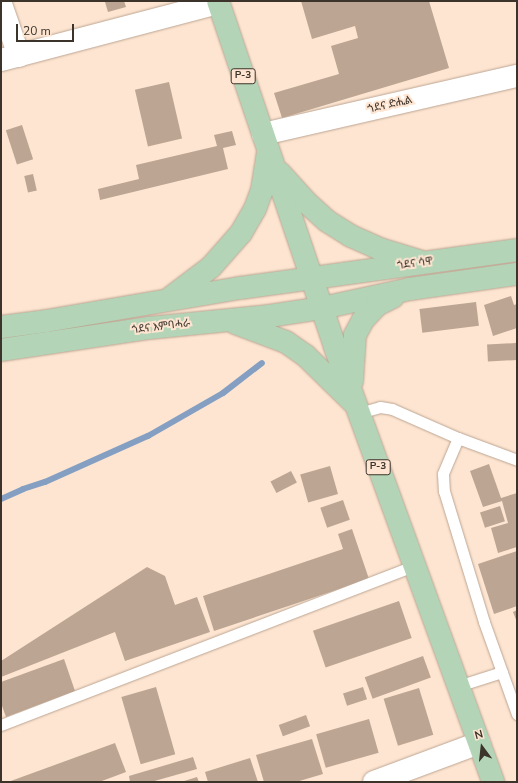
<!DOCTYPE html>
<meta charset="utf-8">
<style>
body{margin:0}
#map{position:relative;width:518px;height:783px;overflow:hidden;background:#fde5d1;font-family:"Nunito Sans","Noto Sans Ethiopic",sans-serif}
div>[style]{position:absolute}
.stream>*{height:6px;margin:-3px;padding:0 3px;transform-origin:3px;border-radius:3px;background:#849fc2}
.building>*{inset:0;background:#bca592;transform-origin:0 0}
.roads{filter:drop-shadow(0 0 1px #bca593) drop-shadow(0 0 1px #bca593)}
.service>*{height:11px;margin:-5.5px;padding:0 5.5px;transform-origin:5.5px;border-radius:5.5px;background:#fff}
.minor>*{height:22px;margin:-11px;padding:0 11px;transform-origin:11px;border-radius:11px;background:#fff}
.primary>*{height:22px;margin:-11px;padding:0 11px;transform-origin:11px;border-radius:11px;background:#b3d4b6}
span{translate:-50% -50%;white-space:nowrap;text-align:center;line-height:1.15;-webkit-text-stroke:4px #fde5d1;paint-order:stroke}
.shield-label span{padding:1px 3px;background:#fde5d1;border:1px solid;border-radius:3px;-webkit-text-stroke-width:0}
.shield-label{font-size:10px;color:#3c332b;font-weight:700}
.street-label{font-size:11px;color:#3c332b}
.frame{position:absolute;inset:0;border:2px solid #3c332b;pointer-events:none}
.north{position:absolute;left:462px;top:727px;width:40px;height:40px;-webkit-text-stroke:3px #fde5d1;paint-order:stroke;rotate:345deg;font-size:11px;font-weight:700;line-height:16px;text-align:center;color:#3c332b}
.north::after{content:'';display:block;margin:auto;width:14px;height:18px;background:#3c332b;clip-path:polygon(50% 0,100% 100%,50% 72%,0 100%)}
.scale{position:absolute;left:16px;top:24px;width:58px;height:18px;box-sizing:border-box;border:2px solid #3c332b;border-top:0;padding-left:5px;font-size:12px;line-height:14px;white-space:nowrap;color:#3c332b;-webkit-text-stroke:3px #fde5d1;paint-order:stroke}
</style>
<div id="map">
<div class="stream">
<i style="left:1px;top:499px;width:24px;rotate:-24deg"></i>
<i style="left:23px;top:489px;width:23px;rotate:-18deg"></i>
<i style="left:45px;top:482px;width:113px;rotate:-24.1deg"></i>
<i style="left:148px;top:436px;width:86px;rotate:-29.8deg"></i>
<i style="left:223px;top:393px;width:49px;rotate:-37.6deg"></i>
</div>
<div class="building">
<i style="clip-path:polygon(108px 1px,124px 1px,126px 7px,108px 12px,105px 2px)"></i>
<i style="clip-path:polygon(301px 1px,429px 1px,449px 68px,282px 118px,274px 93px,339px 74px,331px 46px,358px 38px,355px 26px,312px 39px)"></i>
<i style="left:169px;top:82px;width:58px;height:35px;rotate:77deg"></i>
<i style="left:22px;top:125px;width:36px;height:17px;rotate:72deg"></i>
<i style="clip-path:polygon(232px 131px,236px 145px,223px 148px,228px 169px,100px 200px,98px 189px,139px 179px,136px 165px,217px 146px,214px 135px)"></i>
<i style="left:33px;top:174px;width:17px;height:9px;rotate:77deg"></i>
<i style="clip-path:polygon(511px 296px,514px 305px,517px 304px,517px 328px,493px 336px,484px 305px)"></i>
<i style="left:476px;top:302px;width:24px;height:57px;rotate:83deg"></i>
<i style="left:516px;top:343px;width:17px;height:29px;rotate:87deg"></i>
<i style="clip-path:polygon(489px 464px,501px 498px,517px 493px,517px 547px,498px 553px,491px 528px,508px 523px,502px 501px,483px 507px,470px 471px)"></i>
<i style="left:330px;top:466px;width:29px;height:31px;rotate:74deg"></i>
<i style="left:291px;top:471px;width:13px;height:23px;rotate:63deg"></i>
<i style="left:343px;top:500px;width:21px;height:24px;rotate:71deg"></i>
<i style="left:500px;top:506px;width:16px;height:21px;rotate:72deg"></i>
<i style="clip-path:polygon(352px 529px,369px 579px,214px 631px,203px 596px,343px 549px,338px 534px)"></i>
<i style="clip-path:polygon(517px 551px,517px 606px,494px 614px,478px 564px)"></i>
<i style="clip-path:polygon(147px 567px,165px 576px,175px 605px,197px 597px,210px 632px,125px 661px,115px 632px,1px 677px,1px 661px)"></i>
<i style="left:399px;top:601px;width:39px;height:91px;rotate:71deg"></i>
<i style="clip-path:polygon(517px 610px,517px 622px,513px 612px)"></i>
<i style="left:423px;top:656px;width:23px;height:62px;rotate:70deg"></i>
<i style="clip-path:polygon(64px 659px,75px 691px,6px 717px,1px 703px,1px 682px)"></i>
<i style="left:156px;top:687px;width:70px;height:36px;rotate:74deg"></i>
<i style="left:363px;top:687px;width:13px;height:21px;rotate:72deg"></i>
<i style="left:419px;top:688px;width:49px;height:37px;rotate:73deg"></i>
<i style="left:306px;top:715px;width:12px;height:29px;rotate:70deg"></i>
<i style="left:369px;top:719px;width:35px;height:55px;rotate:74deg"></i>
<i style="clip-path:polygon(312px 739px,323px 774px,296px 782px,264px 782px,256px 755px)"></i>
<i style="clip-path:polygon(115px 743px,126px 772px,110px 778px,99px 782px,8px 782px)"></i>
<i style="clip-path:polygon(193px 757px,197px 769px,151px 782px,130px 782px,129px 776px)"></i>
<i style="clip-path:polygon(250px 758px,258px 782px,208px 782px,205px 772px)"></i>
<i style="clip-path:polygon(197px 777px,199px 782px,181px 782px)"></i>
</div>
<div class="roads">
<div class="service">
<i style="left:359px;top:413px;width:22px;rotate:-16deg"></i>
<i style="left:380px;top:407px;width:12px;rotate:9deg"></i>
<i style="left:392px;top:409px;width:72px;rotate:23.7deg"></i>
<i style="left:458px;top:438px;width:63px;rotate:20.4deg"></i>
<i style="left:458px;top:438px;width:39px;rotate:113deg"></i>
<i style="left:443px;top:474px;width:17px;rotate:87deg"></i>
<i style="left:444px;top:491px;width:137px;rotate:73deg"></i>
<i style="left:484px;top:622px;width:98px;rotate:70.3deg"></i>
<i style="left:458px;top:686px;width:46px;rotate:-17.7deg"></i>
<i style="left:1px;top:725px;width:443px;rotate:-21.1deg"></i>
</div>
<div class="minor">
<i style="left:1px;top:4px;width:55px;rotate:70.9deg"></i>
<i style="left:1px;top:60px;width:225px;rotate:-14.7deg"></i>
<i style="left:263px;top:134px;width:261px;rotate:-12.9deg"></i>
<i style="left:374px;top:782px;width:112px;rotate:-20.4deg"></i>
</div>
<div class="primary">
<i style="left:218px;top:1px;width:365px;rotate:71.3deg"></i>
<i style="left:335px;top:347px;width:463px;rotate:70deg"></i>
<i style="left:280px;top:173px;width:39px;rotate:48deg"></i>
<i style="left:306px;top:202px;width:28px;rotate:42deg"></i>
<i style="left:327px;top:221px;width:28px;rotate:32deg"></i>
<i style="left:351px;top:236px;width:35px;rotate:24deg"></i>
<i style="left:383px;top:250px;width:38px;rotate:17deg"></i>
<i style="left:170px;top:298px;width:51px;rotate:-37.1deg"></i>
<i style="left:211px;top:267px;width:45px;rotate:-48.6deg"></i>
<i style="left:241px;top:233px;width:28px;rotate:-60deg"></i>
<i style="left:255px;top:209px;width:20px;rotate:-70deg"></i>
<i style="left:262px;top:190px;width:37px;rotate:-81deg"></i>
<i style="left:235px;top:323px;width:54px;rotate:20.4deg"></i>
<i style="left:286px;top:342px;width:24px;rotate:35deg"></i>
<i style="left:306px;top:356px;width:66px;rotate:44.4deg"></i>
<i style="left:1px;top:327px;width:45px;rotate:-7.6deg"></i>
<i style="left:46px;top:321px;width:197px;rotate:-9.7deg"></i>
<i style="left:240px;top:288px;width:280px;rotate:-7.8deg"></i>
<i style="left:1px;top:350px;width:150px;rotate:-8.5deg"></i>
<i style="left:149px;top:328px;width:121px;rotate:-5.7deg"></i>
<i style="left:269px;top:316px;width:54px;rotate:-8.6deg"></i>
<i style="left:322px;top:308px;width:90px;rotate:-12.2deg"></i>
<i style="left:410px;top:289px;width:108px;rotate:-8deg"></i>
<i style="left:352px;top:381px;width:46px;rotate:-86.3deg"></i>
<i style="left:355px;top:335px;width:17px;rotate:-62deg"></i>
<i style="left:363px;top:320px;width:21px;rotate:-47deg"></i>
<i style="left:377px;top:305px;width:18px;rotate:-27deg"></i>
</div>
</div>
<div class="shield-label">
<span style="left:243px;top:76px">P-3</span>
<span style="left:378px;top:467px">P-3</span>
</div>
<div class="street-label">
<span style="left:390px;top:105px;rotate:-13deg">ጎደና ድሒል</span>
<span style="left:415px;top:264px;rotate:-8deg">ጎደና ሳዋ</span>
<span style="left:161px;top:327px;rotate:-7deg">ጎደና እምባሓራ</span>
</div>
<div class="frame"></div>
<div class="north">N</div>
<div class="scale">20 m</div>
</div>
